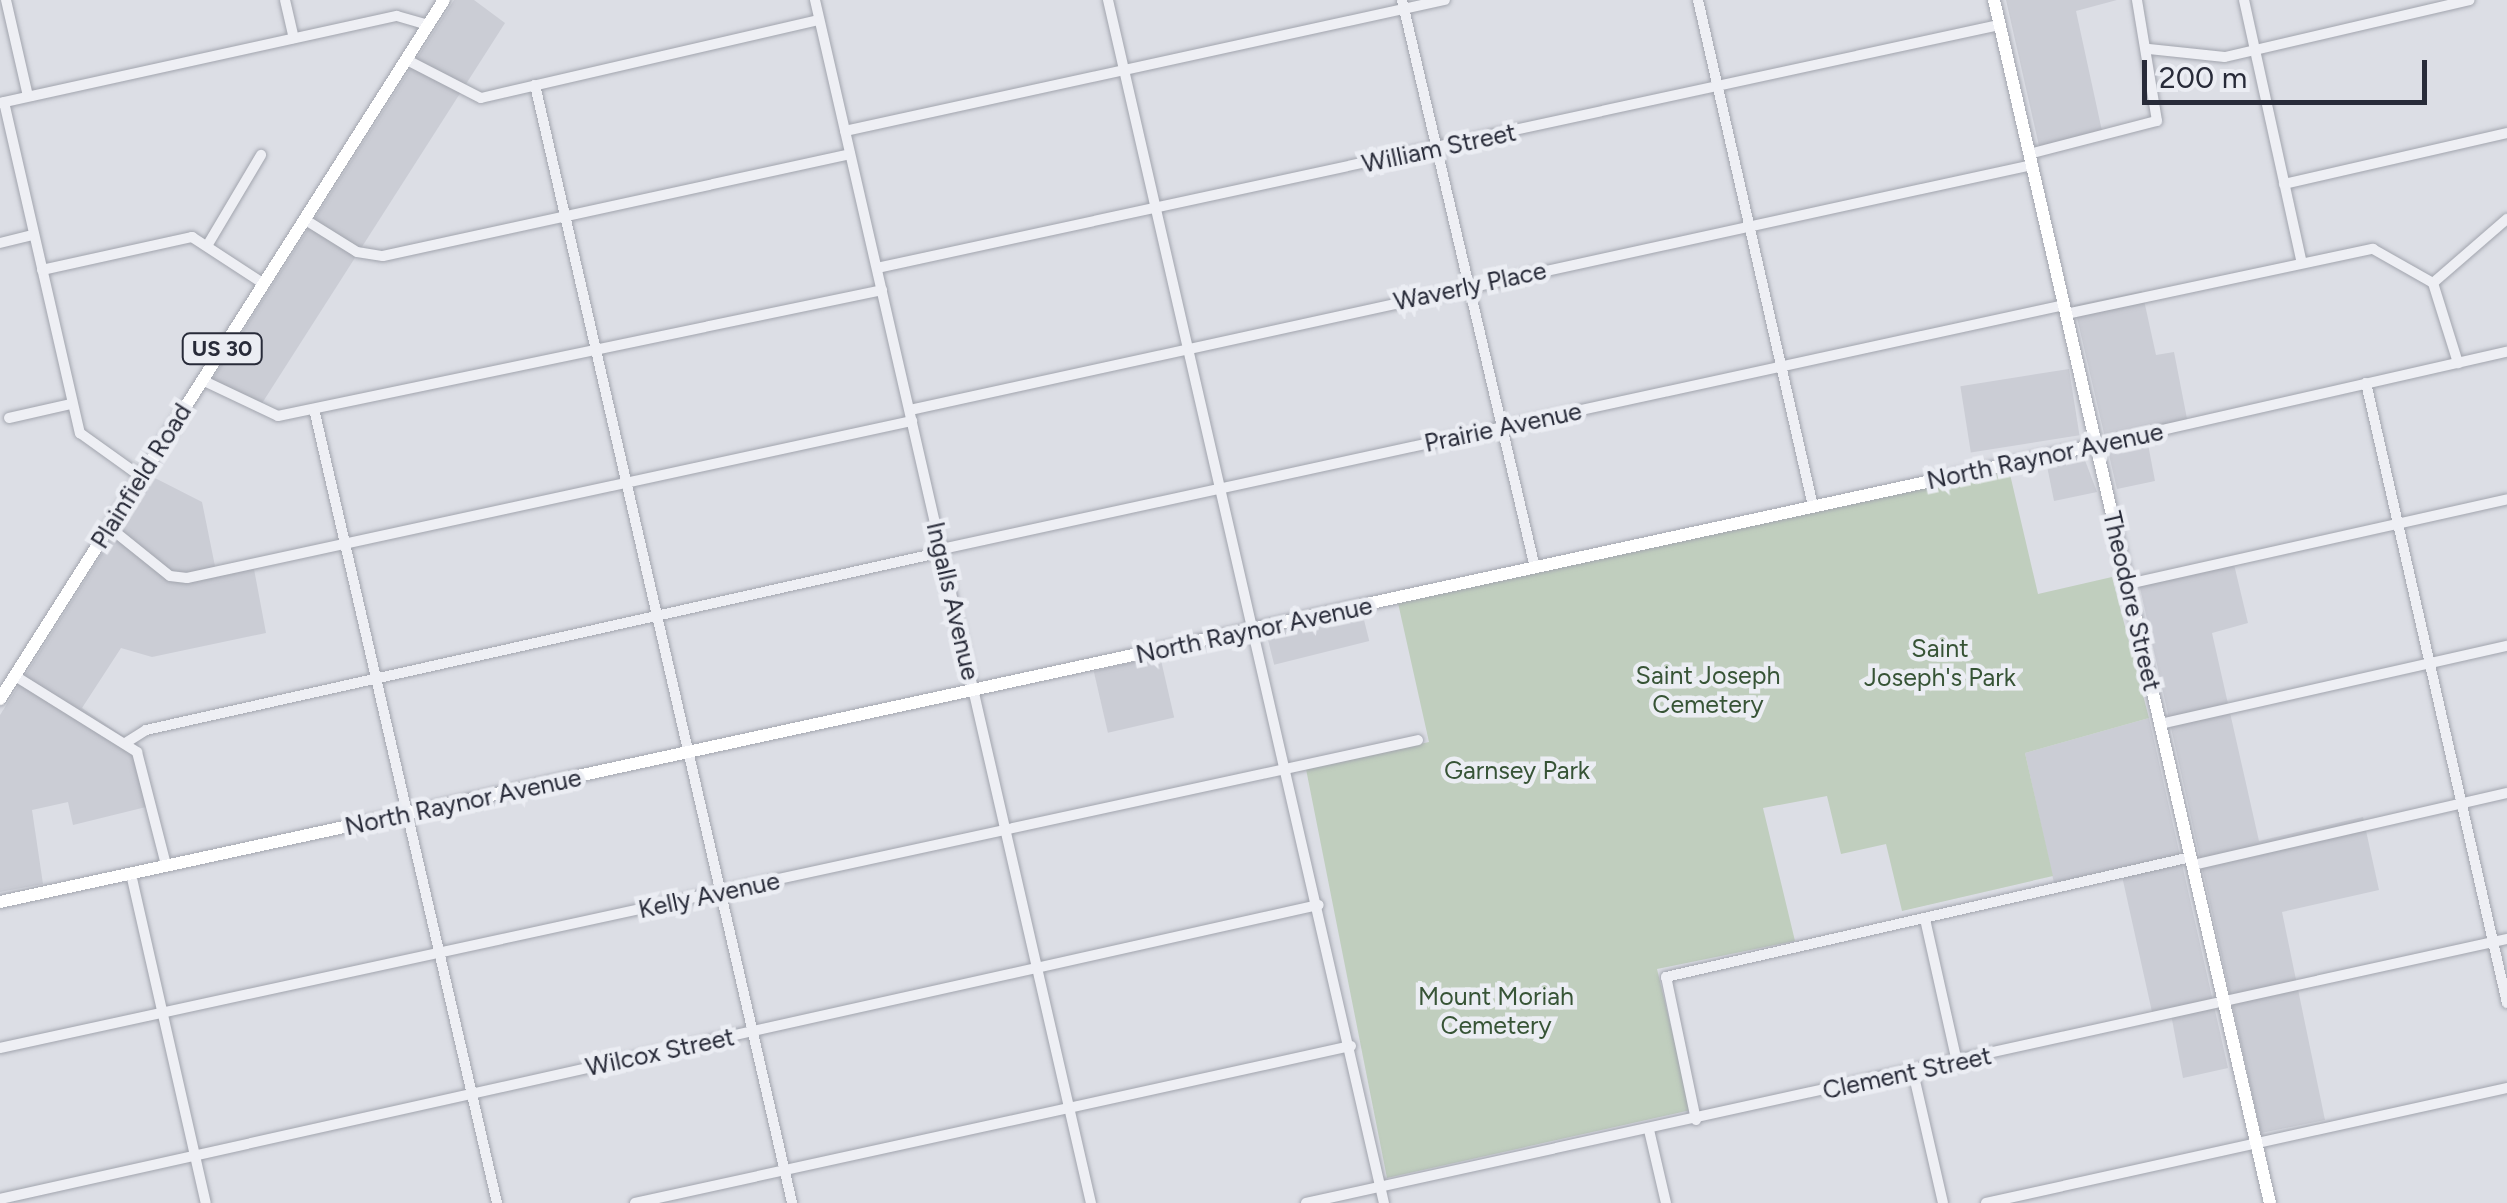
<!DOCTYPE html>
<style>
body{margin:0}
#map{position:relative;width:2507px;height:1203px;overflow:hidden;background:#dcdee5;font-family:Figtree,sans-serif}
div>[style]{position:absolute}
.built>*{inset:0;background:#cbcdd5;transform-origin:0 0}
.green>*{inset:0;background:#c0cebe}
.roads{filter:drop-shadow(0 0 2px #a2a5ae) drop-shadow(0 0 2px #a2a5ae)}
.minor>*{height:10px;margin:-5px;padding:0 5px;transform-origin:5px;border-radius:5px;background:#eeeff4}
.major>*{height:12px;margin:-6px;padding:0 6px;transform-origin:6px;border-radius:6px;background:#fff}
span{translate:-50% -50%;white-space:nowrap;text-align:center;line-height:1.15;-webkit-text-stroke:9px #ebedf3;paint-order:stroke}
.shield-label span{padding:2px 8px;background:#ebedf3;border:2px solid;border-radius:8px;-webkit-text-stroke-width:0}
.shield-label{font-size:22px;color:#282b39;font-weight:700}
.street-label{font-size:25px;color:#282b39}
.park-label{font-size:25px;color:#375436}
.scale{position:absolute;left:2142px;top:60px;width:285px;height:45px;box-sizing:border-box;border:5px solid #282b39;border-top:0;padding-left:12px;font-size:30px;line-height:35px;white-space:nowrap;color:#282b39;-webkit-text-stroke:8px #ebedf3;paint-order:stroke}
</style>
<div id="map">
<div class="built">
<i style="clip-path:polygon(454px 0,474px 0,505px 23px,259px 408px,212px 380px)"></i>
<i style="clip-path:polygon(2006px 0,2117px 0,2076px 11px,2102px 131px,2039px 146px)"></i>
<i style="clip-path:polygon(2142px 291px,2156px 355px,2174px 352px,2189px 429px,2147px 439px,2155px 481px,2117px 489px,2074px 305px)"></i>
<i style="left:2069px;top:369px;width:67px;height:110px;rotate:81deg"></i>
<i style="clip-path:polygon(2083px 455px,2097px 492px,2054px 501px,2046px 461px)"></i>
<i style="clip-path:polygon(151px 476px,202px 502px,217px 576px,254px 569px,266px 633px,152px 657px,121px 648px,82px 708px,134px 743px,146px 807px,73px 825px,68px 802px,32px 810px,43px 884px,0 892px,0 715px)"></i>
<i style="clip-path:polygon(2232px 556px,2248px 623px,2212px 633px,2259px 841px,2363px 817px,2379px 890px,2282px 912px,2325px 1120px,2261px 1133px,2138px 579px)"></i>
<i style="left:1362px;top:612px;width:30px;height:98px;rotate:76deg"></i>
<i style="left:1160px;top:656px;width:63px;height:68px;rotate:77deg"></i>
<i style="clip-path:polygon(2149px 718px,2228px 1068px,2183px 1078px,2170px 1009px,2152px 1012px,2122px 876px,2056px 892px,2025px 753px)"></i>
</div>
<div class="green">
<i style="clip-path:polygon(2009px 470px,2038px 594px,2112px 577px,2149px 718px,2025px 753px,2053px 876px,1902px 911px,1886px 844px,1841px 854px,1827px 796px,1763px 808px,1795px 941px,1657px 969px,1691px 1110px,1387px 1178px,1306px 769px,1429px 742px,1398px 603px)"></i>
</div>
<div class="roads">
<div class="minor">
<i style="left:6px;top:0;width:98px;rotate:77.1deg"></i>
<i style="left:285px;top:0;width:39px;rotate:77deg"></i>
<i style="left:815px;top:0;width:1234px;rotate:77.08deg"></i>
<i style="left:1108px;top:0;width:1234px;rotate:77.08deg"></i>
<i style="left:1402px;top:0;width:583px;rotate:76.82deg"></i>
<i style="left:1698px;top:0;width:519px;rotate:77.2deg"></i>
<i style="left:2244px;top:0;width:269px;rotate:77.6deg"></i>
<i style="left:2149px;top:49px;width:76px;rotate:6deg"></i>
<i style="left:2225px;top:57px;width:251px;rotate:-13.1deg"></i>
<i style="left:407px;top:60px;width:83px;rotate:27.2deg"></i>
<i style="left:481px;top:98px;width:347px;rotate:-13deg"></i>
<i style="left:535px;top:85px;width:1147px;rotate:77.05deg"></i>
<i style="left:4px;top:102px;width:340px;rotate:77.1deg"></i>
<i style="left:80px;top:433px;width:74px;rotate:35.6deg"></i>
<i style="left:0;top:103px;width:406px;rotate:-12.4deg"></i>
<i style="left:397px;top:16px;width:32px;rotate:16deg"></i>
<i style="left:845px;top:131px;width:614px;rotate:-12.32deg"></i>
<i style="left:2029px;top:154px;width:132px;rotate:-14.5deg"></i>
<i style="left:2157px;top:121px;width:123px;rotate:-99.4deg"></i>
<i style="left:2284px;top:184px;width:229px;rotate:-12.9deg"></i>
<i style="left:304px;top:219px;width:62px;rotate:31.9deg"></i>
<i style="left:357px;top:252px;width:26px;rotate:9deg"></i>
<i style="left:383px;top:256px;width:478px;rotate:-12.3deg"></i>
<i style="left:0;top:243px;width:34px;rotate:-14deg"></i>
<i style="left:207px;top:246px;width:106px;rotate:-59.3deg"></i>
<i style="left:877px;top:268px;width:1148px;rotate:-12.22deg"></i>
<i style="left:42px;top:270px;width:154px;rotate:-12.4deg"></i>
<i style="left:192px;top:237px;width:86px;rotate:33.1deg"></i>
<i style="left:2433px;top:283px;width:98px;rotate:-40.9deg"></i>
<i style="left:2066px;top:314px;width:314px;rotate:-12deg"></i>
<i style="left:2373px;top:249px;width:69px;rotate:29.5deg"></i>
<i style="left:2433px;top:283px;width:84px;rotate:72.6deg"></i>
<i style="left:202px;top:380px;width:84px;rotate:25.3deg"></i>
<i style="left:278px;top:416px;width:617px;rotate:-11.78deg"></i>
<i style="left:2366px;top:383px;width:636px;rotate:77.19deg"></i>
<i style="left:314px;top:409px;width:815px;rotate:77.02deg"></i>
<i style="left:910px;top:410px;width:1148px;rotate:-12.32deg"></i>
<i style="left:9px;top:418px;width:64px;rotate:-12.7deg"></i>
<i style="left:2096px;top:445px;width:421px;rotate:-12.8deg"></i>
<i style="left:109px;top:527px;width:78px;rotate:38.8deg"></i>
<i style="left:170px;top:576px;width:17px;rotate:7deg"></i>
<i style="left:187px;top:578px;width:742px;rotate:-12.22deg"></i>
<i style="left:942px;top:549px;width:1148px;rotate:-12.27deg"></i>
<i style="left:2128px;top:584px;width:388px;rotate:-12.6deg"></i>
<i style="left:15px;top:676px;width:144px;rotate:31.9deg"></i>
<i style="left:137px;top:752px;width:117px;rotate:75.6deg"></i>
<i style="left:2160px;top:724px;width:356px;rotate:-12.7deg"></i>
<i style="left:127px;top:742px;width:22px;rotate:-32deg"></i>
<i style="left:146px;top:730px;width:816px;rotate:-12.6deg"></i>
<i style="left:2193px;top:865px;width:322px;rotate:-12.9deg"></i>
<i style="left:131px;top:874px;width:337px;rotate:77.2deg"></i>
<i style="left:1925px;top:919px;width:147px;rotate:77.4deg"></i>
<i style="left:0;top:1048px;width:1451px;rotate:-12.25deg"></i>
<i style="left:1913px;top:1072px;width:134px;rotate:77.1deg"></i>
<i style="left:1696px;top:1120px;width:146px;rotate:-101.8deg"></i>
<i style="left:1666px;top:977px;width:539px;rotate:-12.88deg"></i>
<i style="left:1649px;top:1130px;width:75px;rotate:76.9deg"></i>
<i style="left:0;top:1199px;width:1351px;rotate:-12.57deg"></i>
<i style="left:635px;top:1203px;width:733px;rotate:-12.37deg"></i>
<i style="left:1306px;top:1203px;width:1230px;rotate:-12.4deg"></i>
<i style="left:1986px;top:1203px;width:534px;rotate:-12.45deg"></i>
</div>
<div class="major">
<i style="left:1994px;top:0;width:1234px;rotate:77.08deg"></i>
<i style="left:0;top:699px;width:828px;rotate:-57.58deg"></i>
<i style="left:0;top:902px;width:2145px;rotate:-12.3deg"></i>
</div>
</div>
<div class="shield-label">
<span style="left:222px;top:349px">US 30</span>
</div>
<div class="street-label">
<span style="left:1439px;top:148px;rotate:-12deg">William Street</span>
<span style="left:1470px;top:286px;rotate:-12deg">Waverly Place</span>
<span style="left:1503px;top:427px;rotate:-12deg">Prairie Avenue</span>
<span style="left:2045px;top:456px;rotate:-12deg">North Raynor Avenue</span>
<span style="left:141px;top:476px;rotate:-58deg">Plainfield Road</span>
<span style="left:953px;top:601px;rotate:77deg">Ingalls Avenue</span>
<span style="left:2132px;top:601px;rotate:77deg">Theodore Street</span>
<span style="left:1254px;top:630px;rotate:-12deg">North Raynor Avenue</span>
<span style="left:463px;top:802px;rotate:-12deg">North Raynor Avenue</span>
<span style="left:709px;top:895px;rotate:-12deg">Kelly Avenue</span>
<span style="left:660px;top:1052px;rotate:-12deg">Wilcox Street</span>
<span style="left:1907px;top:1073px;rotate:-12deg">Clement Street</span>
</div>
<div class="park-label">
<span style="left:1940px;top:663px">Saint<br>Joseph's Park</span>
<span style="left:1708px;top:690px">Saint Joseph<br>Cemetery</span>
<span style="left:1517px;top:770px">Garnsey Park</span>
<span style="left:1496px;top:1011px">Mount Moriah<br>Cemetery</span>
</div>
<div class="scale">200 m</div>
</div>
